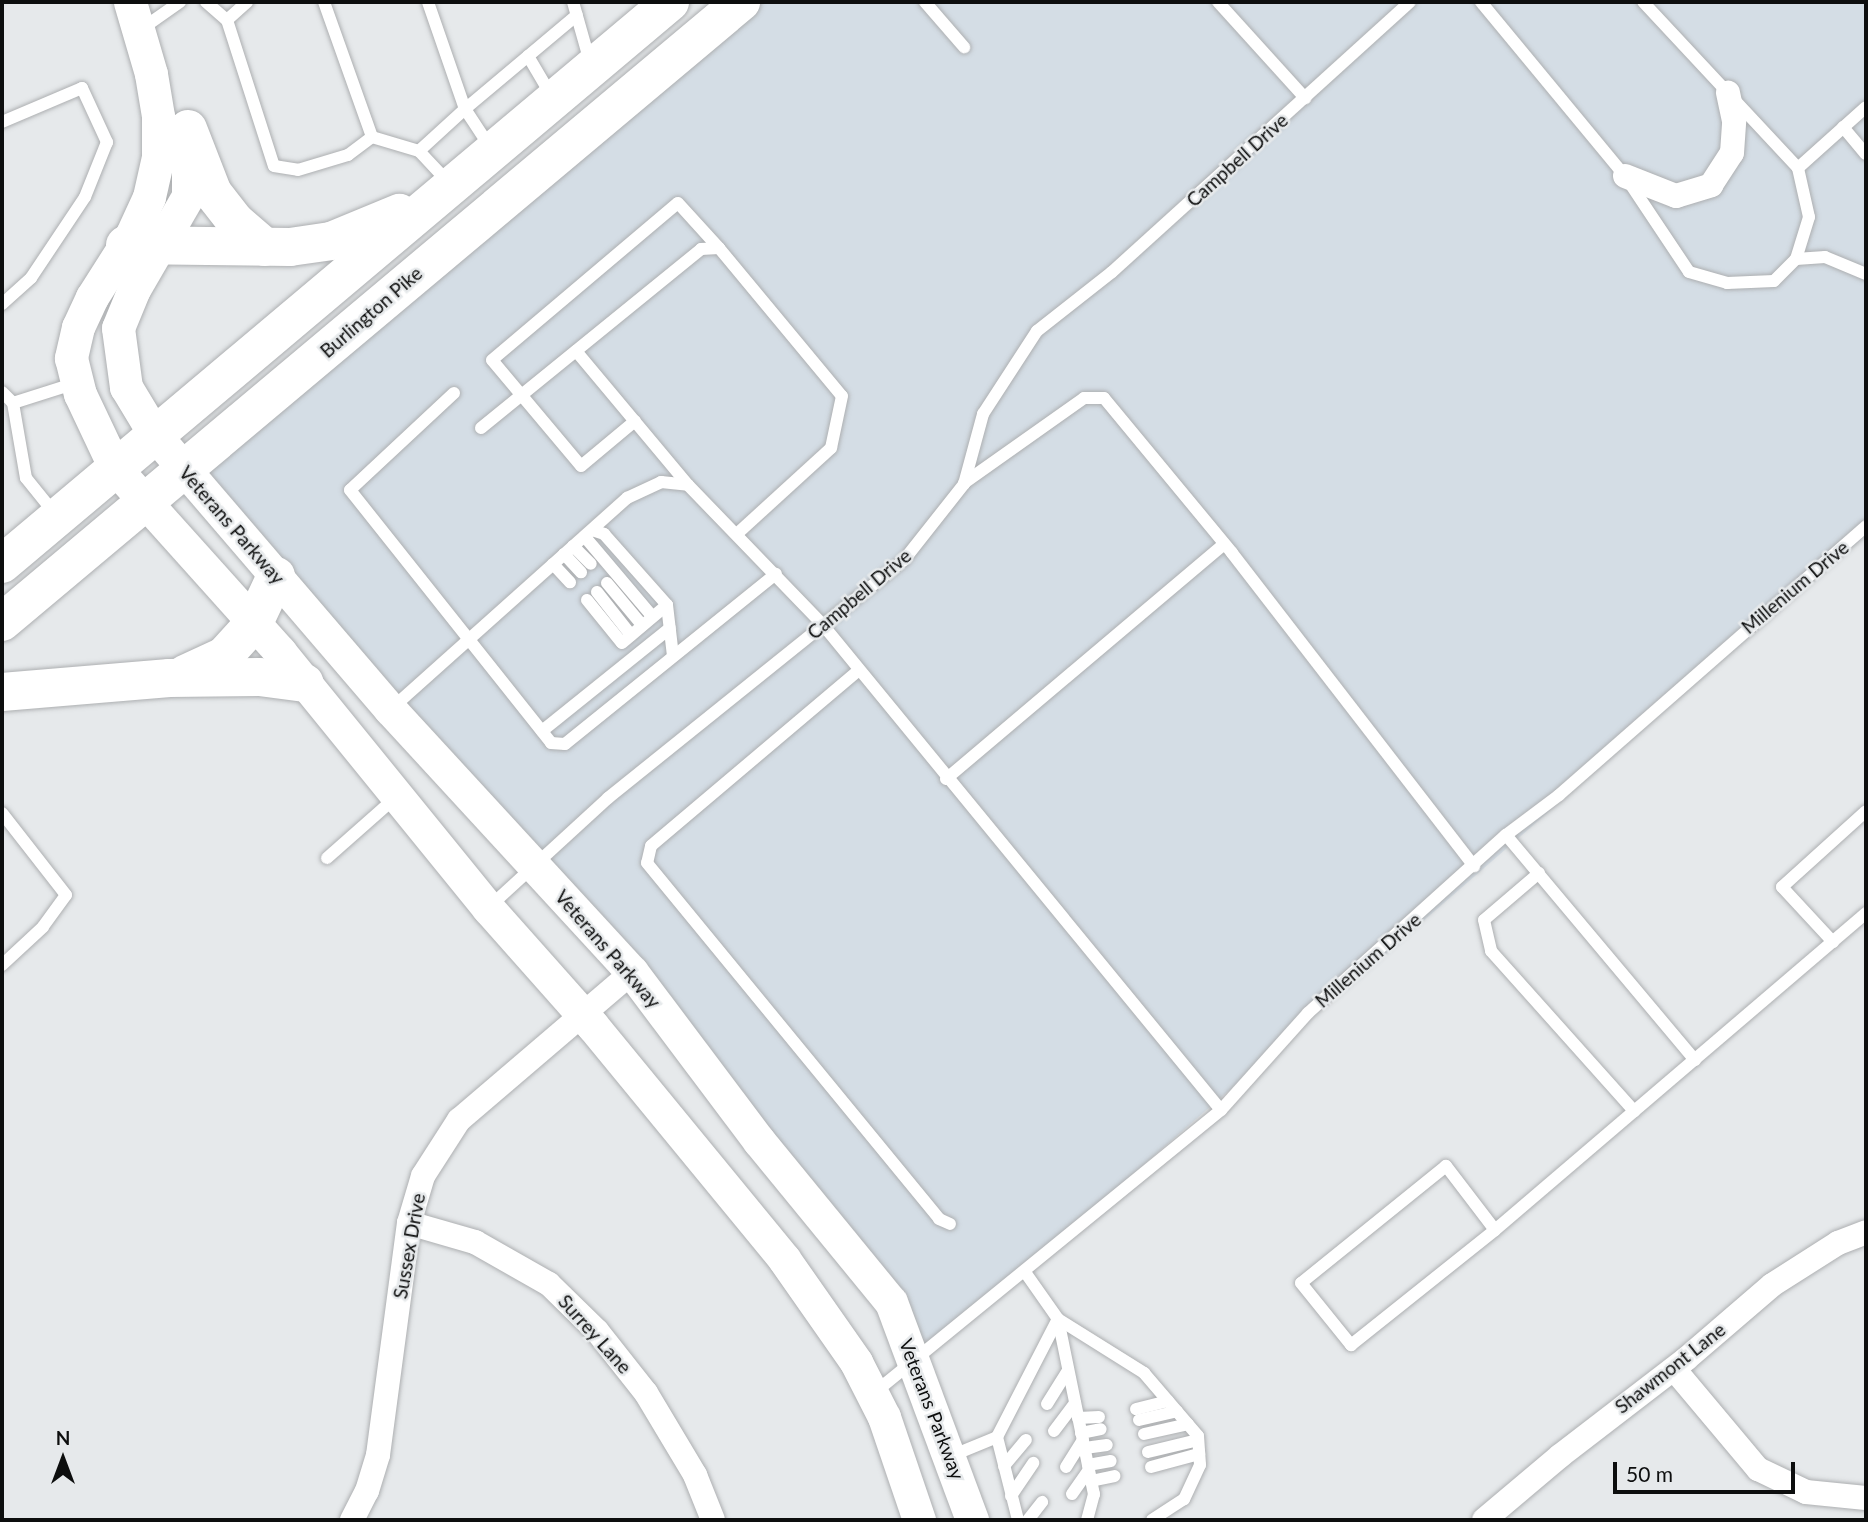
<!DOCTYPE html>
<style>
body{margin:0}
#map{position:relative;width:1868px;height:1522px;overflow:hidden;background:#e6e9eb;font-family:Lato,sans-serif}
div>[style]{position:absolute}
.built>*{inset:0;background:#d4dde5}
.roads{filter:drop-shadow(0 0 2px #adafb1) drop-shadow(0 0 2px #adafb1)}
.lane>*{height:12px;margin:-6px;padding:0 6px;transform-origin:6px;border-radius:6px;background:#fff}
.street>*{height:24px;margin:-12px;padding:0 12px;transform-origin:12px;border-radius:12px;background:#fff}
.secondary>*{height:33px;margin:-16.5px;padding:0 16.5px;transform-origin:16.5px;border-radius:16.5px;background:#fff}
.highway>*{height:38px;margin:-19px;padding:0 19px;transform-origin:19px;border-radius:19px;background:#fff}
span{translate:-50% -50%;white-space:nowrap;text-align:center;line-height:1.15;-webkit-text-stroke:5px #e6e9eb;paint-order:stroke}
.street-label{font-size:19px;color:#0d0e0e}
.frame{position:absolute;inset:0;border:4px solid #0d0e0e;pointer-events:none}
.north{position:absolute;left:28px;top:1424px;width:70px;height:70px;-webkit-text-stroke:5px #e6e9eb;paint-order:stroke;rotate:0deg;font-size:19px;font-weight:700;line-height:28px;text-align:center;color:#0d0e0e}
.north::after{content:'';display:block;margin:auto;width:24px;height:32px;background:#0d0e0e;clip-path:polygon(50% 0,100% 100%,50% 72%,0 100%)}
.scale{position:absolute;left:1613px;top:1462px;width:182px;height:32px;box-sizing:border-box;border:4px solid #0d0e0e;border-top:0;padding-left:9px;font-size:21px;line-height:24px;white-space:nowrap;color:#0d0e0e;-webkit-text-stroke:5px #e6e9eb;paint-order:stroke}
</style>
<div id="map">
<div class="built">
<i style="clip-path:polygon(741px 2px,1866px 2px,1866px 535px,915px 1364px,891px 1302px,185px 470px)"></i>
</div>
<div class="roads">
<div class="lane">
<i style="left:206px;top:2px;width:28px;rotate:41deg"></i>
<i style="left:227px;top:20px;width:153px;rotate:72.2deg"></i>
<i style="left:274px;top:166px;width:24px;rotate:9deg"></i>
<i style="left:298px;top:170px;width:52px;rotate:-16.7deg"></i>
<i style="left:348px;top:155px;width:30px;rotate:-37deg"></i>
<i style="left:324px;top:2px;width:143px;rotate:70.4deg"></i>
<i style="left:573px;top:2px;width:62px;rotate:74.2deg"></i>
<i style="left:925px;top:2px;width:60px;rotate:49.1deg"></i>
<i style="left:1218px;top:2px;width:130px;rotate:47.8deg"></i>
<i style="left:1481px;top:2px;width:226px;rotate:50.4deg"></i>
<i style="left:1625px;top:176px;width:115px;rotate:56.3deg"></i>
<i style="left:1689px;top:272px;width:40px;rotate:16deg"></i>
<i style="left:1727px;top:283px;width:47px;rotate:-2.4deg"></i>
<i style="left:1774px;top:281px;width:31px;rotate:-45deg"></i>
<i style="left:1796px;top:259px;width:44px;rotate:-72.8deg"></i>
<i style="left:1809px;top:217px;width:50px;rotate:-102.7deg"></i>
<i style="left:1798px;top:168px;width:227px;rotate:-133deg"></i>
<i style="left:227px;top:20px;width:27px;rotate:-42deg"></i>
<i style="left:140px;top:30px;width:49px;rotate:-35deg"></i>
<i style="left:528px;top:56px;width:45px;rotate:59.5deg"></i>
<i style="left:2px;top:122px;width:87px;rotate:-23deg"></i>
<i style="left:82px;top:88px;width:60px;rotate:65.2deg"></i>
<i style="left:107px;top:142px;width:59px;rotate:111.8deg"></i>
<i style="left:85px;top:197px;width:97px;rotate:123.7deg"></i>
<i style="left:31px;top:278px;width:39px;rotate:138deg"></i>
<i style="left:1843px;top:127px;width:35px;rotate:50deg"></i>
<i style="left:372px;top:137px;width:49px;rotate:16.6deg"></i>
<i style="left:419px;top:151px;width:45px;rotate:46.8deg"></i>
<i style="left:490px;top:147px;width:45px;rotate:-123.3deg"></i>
<i style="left:465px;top:109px;width:146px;rotate:-40deg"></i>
<i style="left:419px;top:151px;width:62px;rotate:-42.4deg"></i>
<i style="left:465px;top:109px;width:113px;rotate:-109.1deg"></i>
<i style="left:1798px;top:168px;width:91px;rotate:-41.9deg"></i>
<i style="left:1796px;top:259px;width:29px;rotate:-4deg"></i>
<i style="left:1825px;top:257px;width:44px;rotate:22.5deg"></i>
<i style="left:576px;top:351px;width:175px;rotate:50.1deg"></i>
<i style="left:2px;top:392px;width:16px;rotate:45deg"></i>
<i style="left:13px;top:403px;width:76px;rotate:80.2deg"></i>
<i style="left:26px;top:478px;width:46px;rotate:51.1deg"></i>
<i style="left:454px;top:393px;width:142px;rotate:137deg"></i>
<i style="left:350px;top:490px;width:323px;rotate:51.5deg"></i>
<i style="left:551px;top:743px;width:14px;rotate:4deg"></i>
<i style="left:565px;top:744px;width:271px;rotate:-38.9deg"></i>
<i style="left:13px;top:403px;width:66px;rotate:-17.6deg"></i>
<i style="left:635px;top:421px;width:70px;rotate:140.2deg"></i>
<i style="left:581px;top:466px;width:138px;rotate:-130deg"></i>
<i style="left:492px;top:360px;width:243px;rotate:-40.2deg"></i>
<i style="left:678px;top:203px;width:61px;rotate:47.7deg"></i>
<i style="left:481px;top:428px;width:284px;rotate:-39.1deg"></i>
<i style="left:701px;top:249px;width:18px;rotate:-3deg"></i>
<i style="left:719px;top:248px;width:192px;rotate:50.3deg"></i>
<i style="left:842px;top:396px;width:53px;rotate:101.9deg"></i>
<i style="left:831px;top:448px;width:126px;rotate:137.6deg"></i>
<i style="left:964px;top:483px;width:147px;rotate:-35.3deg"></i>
<i style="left:1084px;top:398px;width:20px"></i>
<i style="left:1104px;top:398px;width:201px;rotate:50.4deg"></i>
<i style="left:1232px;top:553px;width:396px;rotate:52.3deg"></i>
<i style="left:592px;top:530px;width:13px;rotate:18deg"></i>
<i style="left:604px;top:534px;width:95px;rotate:48.4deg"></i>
<i style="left:667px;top:605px;width:51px;rotate:83.3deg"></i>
<i style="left:585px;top:537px;width:104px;rotate:49.7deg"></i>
<i style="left:573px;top:546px;width:25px;rotate:45deg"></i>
<i style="left:564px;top:554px;width:25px;rotate:47deg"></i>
<i style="left:553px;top:564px;width:25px;rotate:47deg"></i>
<i style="left:607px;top:583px;width:55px;rotate:50.2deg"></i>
<i style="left:597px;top:592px;width:55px;rotate:51.7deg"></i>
<i style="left:587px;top:600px;width:55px;rotate:50.9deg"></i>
<i style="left:622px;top:643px;width:59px;rotate:-40.2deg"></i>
<i style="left:859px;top:670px;width:272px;rotate:139.8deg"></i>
<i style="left:651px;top:846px;width:17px;rotate:103deg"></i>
<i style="left:647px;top:863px;width:460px;rotate:50.6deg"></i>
<i style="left:939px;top:1219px;width:12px;rotate:24deg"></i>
<i style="left:391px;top:709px;width:317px;rotate:-41.8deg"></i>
<i style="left:627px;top:498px;width:38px;rotate:-25deg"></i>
<i style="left:661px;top:482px;width:27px;rotate:6deg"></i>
<i style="left:688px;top:485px;width:194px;rotate:46deg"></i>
<i style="left:823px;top:625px;width:627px;rotate:50.63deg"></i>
<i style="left:542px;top:731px;width:164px;rotate:-38.8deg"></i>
<i style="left:946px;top:779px;width:364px;rotate:-40.2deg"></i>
<i style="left:2px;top:813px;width:104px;rotate:52deg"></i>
<i style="left:66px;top:895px;width:39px;rotate:126deg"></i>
<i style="left:43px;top:927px;width:56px;rotate:137.2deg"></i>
<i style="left:1506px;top:835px;width:294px;rotate:50deg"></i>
<i style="left:327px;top:858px;width:91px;rotate:-41.4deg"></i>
<i style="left:1539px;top:873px;width:72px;rotate:139.5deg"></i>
<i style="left:1484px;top:920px;width:32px;rotate:77deg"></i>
<i style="left:1491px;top:951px;width:215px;rotate:48.2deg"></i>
<i style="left:488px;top:908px;width:163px;rotate:-42.5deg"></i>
<i style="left:608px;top:798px;width:380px;rotate:-38.8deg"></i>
<i style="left:904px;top:560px;width:97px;rotate:-51.7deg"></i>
<i style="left:964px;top:484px;width:73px;rotate:-74.8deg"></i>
<i style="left:983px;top:414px;width:99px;rotate:-57deg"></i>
<i style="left:1037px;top:331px;width:95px;rotate:-38.2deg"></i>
<i style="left:1112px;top:272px;width:402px;rotate:-42.2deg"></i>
<i style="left:1833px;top:942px;width:75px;rotate:-132.8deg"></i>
<i style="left:1782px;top:887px;width:113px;rotate:-42.1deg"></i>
<i style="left:1495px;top:1230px;width:81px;rotate:-127.4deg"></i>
<i style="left:1446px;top:1166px;width:186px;rotate:141.1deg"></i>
<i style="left:1301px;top:1283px;width:80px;rotate:51.1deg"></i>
<i style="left:1351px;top:1345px;width:184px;rotate:-38.6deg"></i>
<i style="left:1495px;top:1230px;width:488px;rotate:-40.5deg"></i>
<i style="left:1058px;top:1319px;width:102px;rotate:32.1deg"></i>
<i style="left:1144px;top:1373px;width:83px;rotate:49.4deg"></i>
<i style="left:1198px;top:1436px;width:29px;rotate:86deg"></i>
<i style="left:1200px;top:1465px;width:38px;rotate:115deg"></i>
<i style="left:1184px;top:1499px;width:38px;rotate:147deg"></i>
<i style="left:1058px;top:1319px;width:179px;rotate:78.4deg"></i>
<i style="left:1094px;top:1494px;width:27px;rotate:105deg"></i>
<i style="left:874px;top:1393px;width:448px;rotate:-39.2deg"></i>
<i style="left:1221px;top:1110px;width:130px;rotate:-48.1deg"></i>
<i style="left:1308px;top:1013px;width:266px;rotate:-42deg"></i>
<i style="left:1506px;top:835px;width:66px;rotate:-37deg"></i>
<i style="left:1559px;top:795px;width:408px;rotate:-41.2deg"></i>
<i style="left:1047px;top:1404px;width:39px;rotate:-58deg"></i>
<i style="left:1136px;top:1409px;width:33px;rotate:-14deg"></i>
<i style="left:1078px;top:1418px;width:21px;rotate:-3deg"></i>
<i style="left:1139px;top:1420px;width:39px;rotate:-13deg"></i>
<i style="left:1054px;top:1431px;width:35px;rotate:-53deg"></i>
<i style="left:1081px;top:1433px;width:20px;rotate:-11deg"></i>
<i style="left:1144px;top:1434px;width:45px;rotate:-12.8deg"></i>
<i style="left:997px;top:1437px;width:86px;rotate:75.8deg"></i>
<i style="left:1085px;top:1448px;width:22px;rotate:-8deg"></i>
<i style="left:1148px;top:1452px;width:51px;rotate:-13.5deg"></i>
<i style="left:951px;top:1456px;width:50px;rotate:-22.4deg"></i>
<i style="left:997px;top:1437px;width:133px;rotate:-62.7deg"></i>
<i style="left:1058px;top:1319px;width:57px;rotate:-125.1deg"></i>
<i style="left:1088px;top:1465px;width:23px;rotate:-10deg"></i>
<i style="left:1004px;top:1466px;width:34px;rotate:-50deg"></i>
<i style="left:1066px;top:1467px;width:32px;rotate:-58deg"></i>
<i style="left:1151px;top:1467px;width:50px;rotate:-15.2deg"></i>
<i style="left:1091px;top:1481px;width:24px;rotate:-12deg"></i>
<i style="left:1072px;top:1494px;width:29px;rotate:-55deg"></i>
<i style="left:1011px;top:1496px;width:40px;rotate:-56deg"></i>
<i style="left:1028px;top:1520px;width:23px;rotate:-52deg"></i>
</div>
<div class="street">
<i style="left:1625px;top:176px;width:55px;rotate:21.4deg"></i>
<i style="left:1676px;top:196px;width:37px;rotate:-17deg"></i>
<i style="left:1711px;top:185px;width:38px;rotate:-57deg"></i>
<i style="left:1732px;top:153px;width:32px;rotate:-86deg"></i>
<i style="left:1734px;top:121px;width:29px;rotate:-102deg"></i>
<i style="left:409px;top:1223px;width:69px;rotate:16.1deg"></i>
<i style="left:475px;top:1242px;width:85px;rotate:29.6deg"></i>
<i style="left:549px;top:1284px;width:67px;rotate:44.4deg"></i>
<i style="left:597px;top:1331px;width:79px;rotate:51.7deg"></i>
<i style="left:646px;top:1393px;width:96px;rotate:59.1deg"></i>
<i style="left:695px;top:1475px;width:48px;rotate:68.2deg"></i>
<i style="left:1674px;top:1369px;width:131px;rotate:50deg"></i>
<i style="left:1758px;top:1469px;width:53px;rotate:25.6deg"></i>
<i style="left:1806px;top:1492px;width:60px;rotate:5.7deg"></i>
<i style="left:352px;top:1520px;width:33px;rotate:-63deg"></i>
<i style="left:367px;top:1491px;width:38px;rotate:-73deg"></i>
<i style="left:378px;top:1455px;width:234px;rotate:-82.4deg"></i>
<i style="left:409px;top:1223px;width:49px;rotate:-73.4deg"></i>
<i style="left:423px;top:1176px;width:67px;rotate:-57.3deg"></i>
<i style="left:459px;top:1120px;width:228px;rotate:-40.5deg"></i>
<i style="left:1484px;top:1520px;width:99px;rotate:-40.1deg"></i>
<i style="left:1560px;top:1456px;width:159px;rotate:-37.6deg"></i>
<i style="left:1686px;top:1359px;width:113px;rotate:-40.7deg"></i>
<i style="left:1772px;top:1285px;width:78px;rotate:-32.5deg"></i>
<i style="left:1838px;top:1243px;width:30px;rotate:-21deg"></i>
</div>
<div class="secondary">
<i style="left:130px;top:2px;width:75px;rotate:73.7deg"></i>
<i style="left:151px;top:74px;width:43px;rotate:80.5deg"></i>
<i style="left:158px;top:116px;width:41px;rotate:90deg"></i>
<i style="left:158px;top:157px;width:41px;rotate:102.7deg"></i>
<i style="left:149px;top:197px;width:41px;rotate:114.7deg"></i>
<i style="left:132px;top:234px;width:75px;rotate:122.4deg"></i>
<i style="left:92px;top:297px;width:33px;rotate:115deg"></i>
<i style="left:78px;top:327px;width:32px;rotate:103deg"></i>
<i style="left:71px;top:358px;width:37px;rotate:76deg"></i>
<i style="left:80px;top:394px;width:82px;rotate:64.7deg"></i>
<i style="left:115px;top:468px;width:247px;rotate:48.1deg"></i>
<i style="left:280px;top:652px;width:330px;rotate:50.9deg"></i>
<i style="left:488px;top:908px;width:157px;rotate:48.4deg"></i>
<i style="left:592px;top:1025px;width:303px;rotate:50.6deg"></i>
<i style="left:784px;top:1259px;width:126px;rotate:55deg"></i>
<i style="left:856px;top:1362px;width:62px;rotate:63deg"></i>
<i style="left:884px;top:1417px;width:109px;rotate:71.2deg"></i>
<i style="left:188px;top:137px;width:59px;rotate:90deg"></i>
<i style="left:188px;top:196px;width:108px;rotate:120.1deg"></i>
<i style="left:134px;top:289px;width:42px;rotate:112.3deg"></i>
<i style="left:118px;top:328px;width:60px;rotate:82.3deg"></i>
<i style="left:126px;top:387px;width:56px;rotate:58.9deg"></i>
<i style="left:155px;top:435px;width:361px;rotate:49.4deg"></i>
<i style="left:390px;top:709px;width:357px;rotate:47.4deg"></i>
<i style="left:632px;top:972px;width:211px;rotate:53.1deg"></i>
<i style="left:759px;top:1141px;width:208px;rotate:50.7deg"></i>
<i style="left:891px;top:1302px;width:233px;rotate:69.6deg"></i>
</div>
<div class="highway">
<i style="left:188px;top:129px;width:69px;rotate:68.7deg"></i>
<i style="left:213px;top:193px;width:37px;rotate:52deg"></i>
<i style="left:236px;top:222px;width:38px;rotate:41deg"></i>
<i style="left:125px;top:245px;width:165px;rotate:0.7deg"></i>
<i style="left:290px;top:247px;width:41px;rotate:-8.3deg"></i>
<i style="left:331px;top:241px;width:74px;rotate:-22.4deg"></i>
<i style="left:2px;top:564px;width:873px;rotate:-40.07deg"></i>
<i style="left:2px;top:622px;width:965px;rotate:-40deg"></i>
<i style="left:185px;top:674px;width:43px;rotate:-24.8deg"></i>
<i style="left:224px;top:656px;width:45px;rotate:-47.7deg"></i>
<i style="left:254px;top:623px;width:52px;rotate:-64.9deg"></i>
<i style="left:2px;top:692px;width:168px;rotate:-4.8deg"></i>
<i style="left:169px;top:678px;width:90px;rotate:-0.6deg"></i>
<i style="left:259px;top:677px;width:46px;rotate:7.4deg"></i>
</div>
</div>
<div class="street-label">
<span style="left:1237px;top:160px;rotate:-42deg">Campbell Drive</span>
<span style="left:371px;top:312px;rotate:-41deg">Burlington Pike</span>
<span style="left:232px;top:525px;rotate:49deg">Veterans Parkway</span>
<span style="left:1795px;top:587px;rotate:-40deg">Millenium Drive</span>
<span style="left:859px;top:594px;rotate:-40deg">Campbell Drive</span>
<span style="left:608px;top:949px;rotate:49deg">Veterans Parkway</span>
<span style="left:1368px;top:960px;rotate:-41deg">Millenium Drive</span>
<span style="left:409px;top:1246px;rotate:-80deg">Sussex Drive</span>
<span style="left:595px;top:1334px;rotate:48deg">Surrey Lane</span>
<span style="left:1670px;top:1368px;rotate:-38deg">Shawmont Lane</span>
<span style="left:932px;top:1409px;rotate:69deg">Veterans Parkway</span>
</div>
<div class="frame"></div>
<div class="north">N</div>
<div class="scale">50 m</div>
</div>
